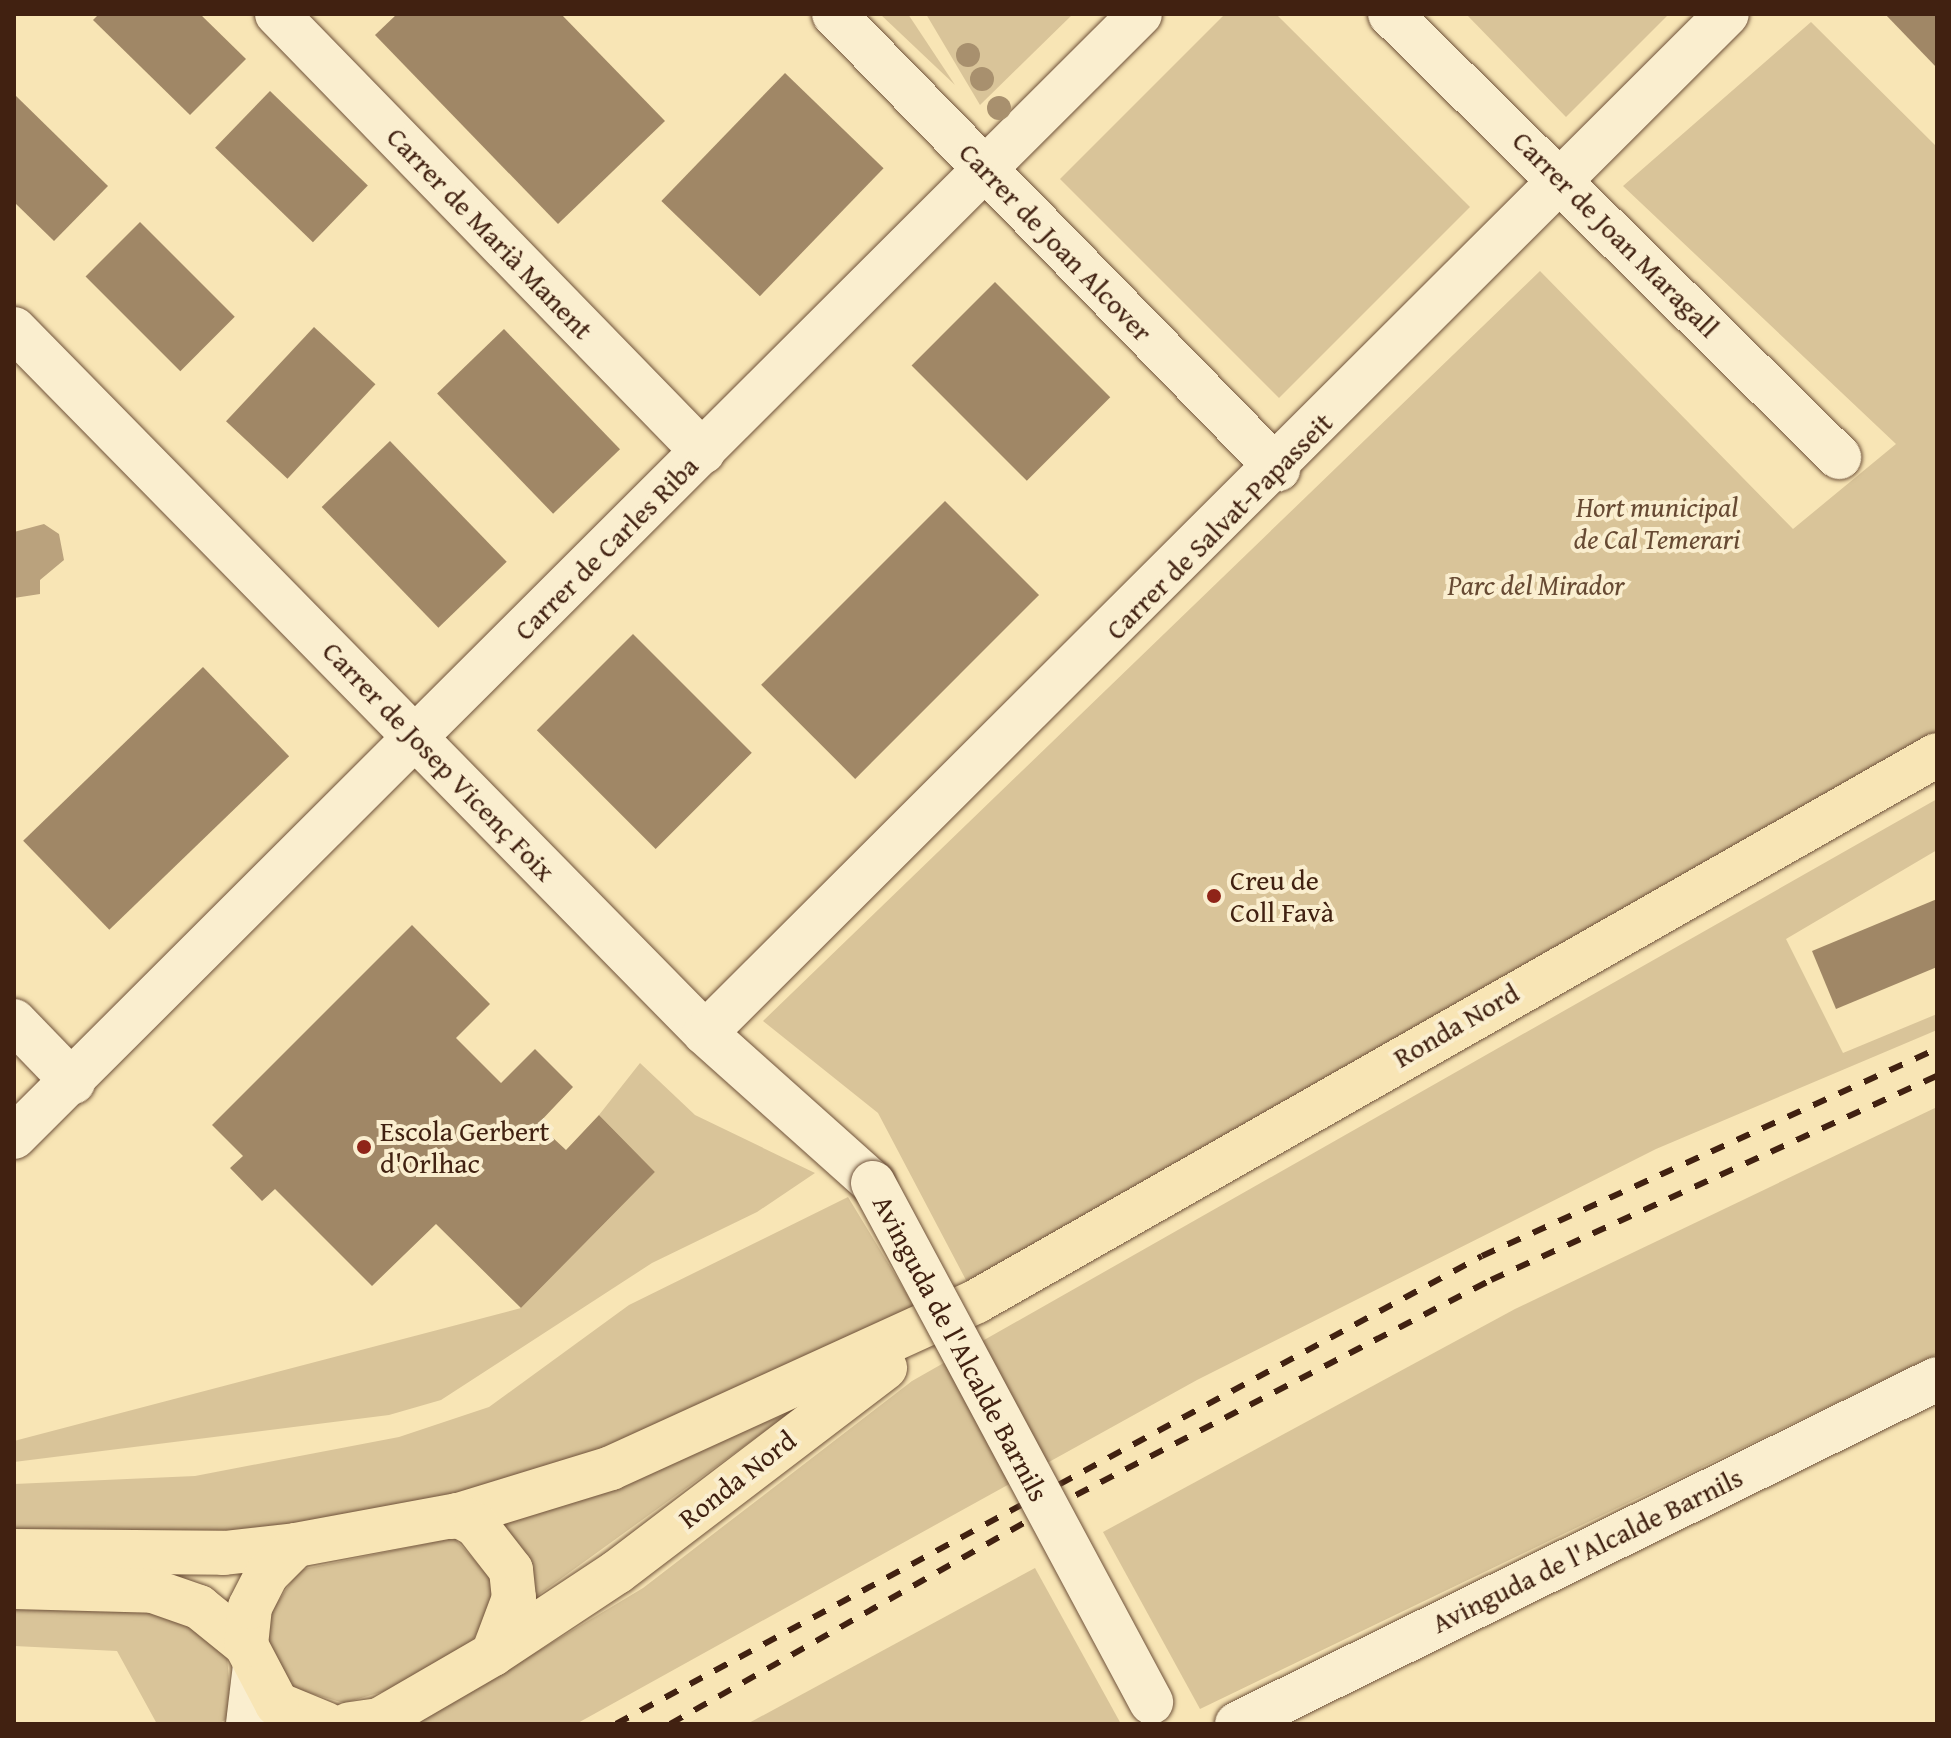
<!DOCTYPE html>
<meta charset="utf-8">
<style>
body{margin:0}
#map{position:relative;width:1951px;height:1738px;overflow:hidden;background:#f8e5b5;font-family:"Gentium Book Plus",serif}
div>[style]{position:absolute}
.green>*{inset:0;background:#d9c499}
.water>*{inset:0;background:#baa27d}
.building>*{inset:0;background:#a08766;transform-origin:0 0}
.roads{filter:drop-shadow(0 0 2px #6f523a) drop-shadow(0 0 2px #6f523a)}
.minor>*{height:44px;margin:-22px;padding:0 22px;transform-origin:22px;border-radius:22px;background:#faeecf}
.major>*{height:44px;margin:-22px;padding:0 22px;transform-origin:22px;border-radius:22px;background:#f8e5b5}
.rail>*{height:6px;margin-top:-3px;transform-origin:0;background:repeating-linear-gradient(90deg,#412111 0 14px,transparent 0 28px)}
.bridges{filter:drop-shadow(0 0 2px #6f523a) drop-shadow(0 0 2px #6f523a)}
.minor-bridge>*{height:44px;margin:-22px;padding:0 22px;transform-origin:22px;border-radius:22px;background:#faeecf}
.trees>*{width:24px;height:24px;margin:-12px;border-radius:50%;background:#a8906e}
.dots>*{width:22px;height:22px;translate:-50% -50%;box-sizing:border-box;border:4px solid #faeecf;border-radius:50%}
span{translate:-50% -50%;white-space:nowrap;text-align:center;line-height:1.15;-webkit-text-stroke:8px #faeecf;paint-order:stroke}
.street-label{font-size:28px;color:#412111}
.park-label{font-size:28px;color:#674a33;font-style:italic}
.poi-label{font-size:28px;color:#412111}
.left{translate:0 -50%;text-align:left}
.frame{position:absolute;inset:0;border:16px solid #412111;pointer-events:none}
</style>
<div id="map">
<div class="green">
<i style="clip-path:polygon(880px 14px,908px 14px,955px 85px)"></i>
<i style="clip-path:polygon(926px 14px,1073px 14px,980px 105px)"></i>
<i style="clip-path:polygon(1225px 14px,1276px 14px,1470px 207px,1279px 398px,1060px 179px)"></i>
<i style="clip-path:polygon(1466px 14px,1669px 14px,1566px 117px)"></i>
<i style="clip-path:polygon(1811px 22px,1937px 147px,1937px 755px,977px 1301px,878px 1113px,763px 1021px,1540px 271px,1793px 529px,1896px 444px,1623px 186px)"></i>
<i style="clip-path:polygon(1937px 799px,1937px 850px,1786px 939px,1843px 1053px,1937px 1014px,1937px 1030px,1656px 1149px,1197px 1380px,576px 1724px,416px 1724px,643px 1588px,912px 1381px)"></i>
<i style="clip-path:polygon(640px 1063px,695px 1115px,815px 1173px,757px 1212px,652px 1263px,441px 1400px,389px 1415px,14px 1462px,14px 1441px,521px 1308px,655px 1172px,599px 1115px)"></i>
<i style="clip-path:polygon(1937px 1107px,1937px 1354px,1200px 1709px,1103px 1532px,1515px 1309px)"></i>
<i style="clip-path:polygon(848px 1197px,925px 1324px,452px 1517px,14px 1551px,14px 1484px,195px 1476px,399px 1437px,489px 1407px,629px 1305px)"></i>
<i style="clip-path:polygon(790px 1413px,530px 1601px,523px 1549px,499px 1520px)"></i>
<i style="clip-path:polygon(454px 1538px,494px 1581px,492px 1613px,470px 1643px,392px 1689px,344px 1703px,292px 1688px,268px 1642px,270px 1614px,299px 1570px)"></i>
<i style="clip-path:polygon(1035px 1568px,1121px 1724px,747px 1724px)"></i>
<i style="clip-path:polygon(14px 1601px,174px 1613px,227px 1656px,232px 1716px,218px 1724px,157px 1724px,117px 1651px,14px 1646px)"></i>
</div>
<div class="water">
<i style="clip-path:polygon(44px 524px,59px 534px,64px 560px,40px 580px,40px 594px,14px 598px,14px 532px)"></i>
</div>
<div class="building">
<i style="clip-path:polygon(99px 14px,200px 14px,246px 59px,190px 115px,93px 20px)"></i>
<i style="clip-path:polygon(397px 14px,561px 14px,665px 121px,558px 224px,375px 35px)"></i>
<i style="clip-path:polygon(1885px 14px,1937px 14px,1937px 68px)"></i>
<i style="left:785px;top:73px;width:137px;height:178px;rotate:44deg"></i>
<i style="left:270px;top:91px;width:136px;height:79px;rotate:44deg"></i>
<i style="clip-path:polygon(14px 94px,108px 186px,54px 241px,14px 202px)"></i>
<i style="left:140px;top:222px;width:134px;height:77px;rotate:45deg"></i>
<i style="left:995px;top:282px;width:163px;height:118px;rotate:45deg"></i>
<i style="left:314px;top:327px;width:84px;height:129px;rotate:43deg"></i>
<i style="left:504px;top:329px;width:167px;height:93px;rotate:46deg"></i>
<i style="left:390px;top:441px;width:168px;height:95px;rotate:46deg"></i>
<i style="left:945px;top:501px;width:133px;height:260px;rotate:45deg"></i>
<i style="left:633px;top:634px;width:168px;height:136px;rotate:45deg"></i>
<i style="left:203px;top:667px;width:124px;height:250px;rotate:46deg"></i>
<i style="clip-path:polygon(1937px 899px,1937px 967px,1836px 1009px,1812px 951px)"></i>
<i style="clip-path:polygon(412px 925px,490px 1004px,456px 1038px,501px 1083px,535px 1049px,573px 1087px,538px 1124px,566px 1150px,599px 1115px,655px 1172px,521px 1308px,436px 1224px,372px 1286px,275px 1189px,262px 1201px,230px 1168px,243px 1156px,212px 1125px)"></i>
</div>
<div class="roads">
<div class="minor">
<i style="left:277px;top:14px;width:611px;rotate:45.8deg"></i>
<i style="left:834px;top:14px;width:636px;rotate:45.7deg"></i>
<i style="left:1390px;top:14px;width:631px;rotate:44.61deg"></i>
<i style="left:14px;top:329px;width:986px;rotate:45.53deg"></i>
<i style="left:705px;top:1033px;width:225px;rotate:41.8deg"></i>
<i style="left:14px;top:1021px;width:85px;rotate:46deg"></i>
<i style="left:705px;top:1033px;width:1443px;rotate:-44.92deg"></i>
<i style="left:14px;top:1137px;width:1590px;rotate:-44.92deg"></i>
<i style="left:248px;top:1724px;width:59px;rotate:-83.2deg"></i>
<i style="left:1237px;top:1724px;width:780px;rotate:-26.24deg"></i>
</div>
<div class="major">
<i style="left:452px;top:1517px;width:166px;rotate:-17.1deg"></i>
<i style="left:611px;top:1468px;width:402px;rotate:-24.5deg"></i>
<i style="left:977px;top:1301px;width:1104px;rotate:-29.63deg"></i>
<i style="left:14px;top:1551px;width:210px;rotate:0.5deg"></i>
<i style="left:224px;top:1553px;width:72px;rotate:-6.3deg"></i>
<i style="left:14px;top:1587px;width:139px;rotate:1.6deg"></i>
<i style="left:153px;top:1591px;width:49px;rotate:19.2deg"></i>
<i style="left:199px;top:1607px;width:60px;rotate:39deg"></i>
<i style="left:493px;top:1654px;width:149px;rotate:-33.5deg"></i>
<i style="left:617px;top:1572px;width:337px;rotate:-37.3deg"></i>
<i style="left:326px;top:1724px;width:53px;rotate:-157.8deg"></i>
<i style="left:277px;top:1704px;width:67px;rotate:-117.7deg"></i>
<i style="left:246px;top:1645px;width:38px;rotate:-84deg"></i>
<i style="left:250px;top:1607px;width:37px;rotate:-63deg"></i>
<i style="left:267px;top:1574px;width:41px;rotate:-45deg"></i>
<i style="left:296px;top:1545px;width:165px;rotate:-10.5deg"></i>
<i style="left:458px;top:1515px;width:21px;rotate:29deg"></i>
<i style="left:476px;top:1525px;width:57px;rotate:52.1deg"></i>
<i style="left:511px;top:1570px;width:28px;rotate:84deg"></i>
<i style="left:514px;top:1598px;width:60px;rotate:110.6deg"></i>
<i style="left:493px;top:1654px;width:132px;rotate:149.9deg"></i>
<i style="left:379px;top:1720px;width:30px;rotate:172deg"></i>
</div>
</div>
<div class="rail">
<i style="left:616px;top:1724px;width:984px;rotate:-28.39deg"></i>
<i style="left:1482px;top:1256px;width:500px;rotate:-24.5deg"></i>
<i style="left:670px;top:1724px;width:438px;rotate:-29.6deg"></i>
<i style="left:1051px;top:1508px;width:496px;rotate:-27.4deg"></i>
<i style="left:1491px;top:1280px;width:490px;rotate:-24.6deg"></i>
</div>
<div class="bridges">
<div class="minor-bridge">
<i style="left:873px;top:1183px;width:589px;rotate:61.82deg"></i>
</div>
</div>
<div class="trees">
<i style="left:968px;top:55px"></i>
<i style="left:982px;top:79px"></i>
<i style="left:999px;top:108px"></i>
</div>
<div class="dots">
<i style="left:1214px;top:896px;background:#8f2418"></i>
<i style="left:364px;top:1147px;background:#8f2418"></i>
</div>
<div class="street-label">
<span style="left:490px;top:233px;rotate:46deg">Carrer de Marià Manent</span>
<span style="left:1616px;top:234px;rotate:45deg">Carrer de Joan Maragall</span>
<span style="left:1056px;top:242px;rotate:46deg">Carrer de Joan Alcover</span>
<span style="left:1219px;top:526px;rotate:-45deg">Carrer de Salvat-Papasseit</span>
<span style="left:606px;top:548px;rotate:-45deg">Carrer de Carles Riba</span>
<span style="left:439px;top:761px;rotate:46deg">Carrer de Josep Vicenç Foix</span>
<span style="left:1456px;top:1025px;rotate:-30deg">Ronda Nord</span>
<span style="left:961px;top:1348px;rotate:62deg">Avinguda de l'Alcalde Barnils</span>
<span style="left:737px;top:1479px;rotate:-38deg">Ronda Nord</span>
<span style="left:1587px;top:1550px;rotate:-26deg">Avinguda de l'Alcalde Barnils</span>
</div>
<div class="park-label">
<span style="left:1657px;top:523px">Hort municipal<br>de Cal Temerari</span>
<span style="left:1536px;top:585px">Parc del Mirador</span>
</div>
<div class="poi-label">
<span class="left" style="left:1230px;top:896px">Creu de<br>Coll Favà</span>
<span class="left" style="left:380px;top:1147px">Escola Gerbert<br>d'Orlhac</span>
</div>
<div class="frame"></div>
</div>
